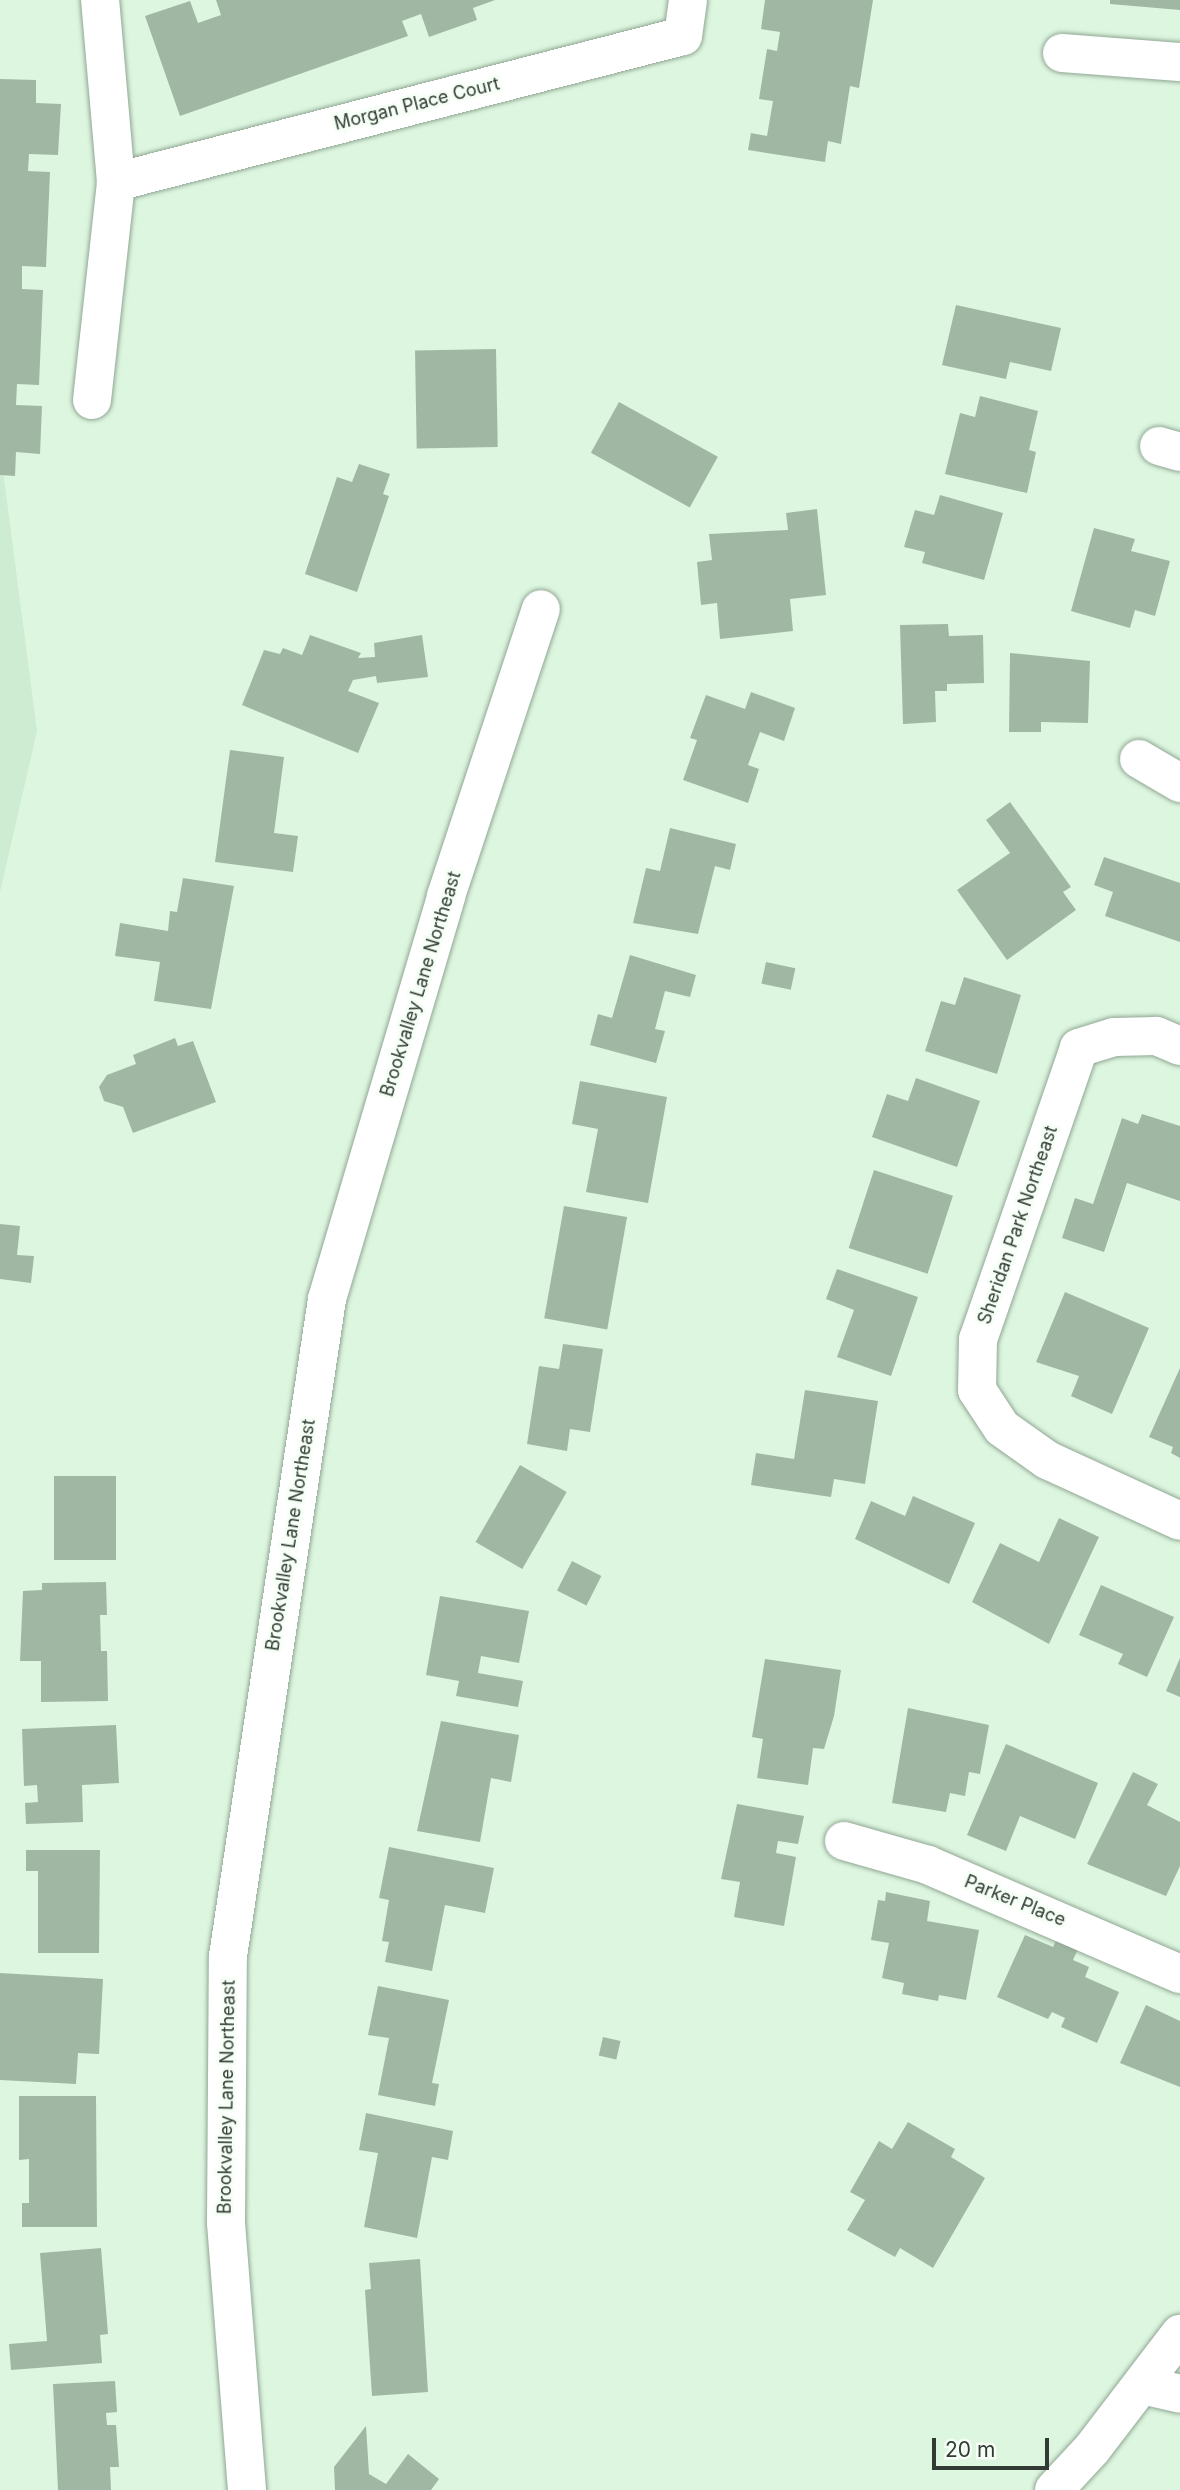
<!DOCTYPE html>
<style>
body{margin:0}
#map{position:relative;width:1180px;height:2490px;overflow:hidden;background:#ddf6e0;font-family:Inter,sans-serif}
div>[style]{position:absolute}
.built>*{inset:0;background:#cdecd1}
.building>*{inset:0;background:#a0b8a3;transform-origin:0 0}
.roads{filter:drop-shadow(0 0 2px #90a793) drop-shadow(0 0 2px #90a793)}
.minor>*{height:38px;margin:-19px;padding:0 19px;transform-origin:19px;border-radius:19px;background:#fff}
span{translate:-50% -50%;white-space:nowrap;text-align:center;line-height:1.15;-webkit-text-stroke:6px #f5fff6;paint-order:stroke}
.street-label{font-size:18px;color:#323b33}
.scale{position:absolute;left:932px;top:2438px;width:117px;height:32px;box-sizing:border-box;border:4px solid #323b33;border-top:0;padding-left:9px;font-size:21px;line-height:24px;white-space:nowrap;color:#323b33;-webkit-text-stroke:5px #f5fff6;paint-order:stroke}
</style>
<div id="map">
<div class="built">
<i style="clip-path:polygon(0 448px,37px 731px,0 892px)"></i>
</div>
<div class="building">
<i style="clip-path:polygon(216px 0,495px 0,473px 8px,477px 20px,429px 37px,421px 14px,402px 21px,408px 36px,180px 116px,145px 16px,190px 1px,198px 23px,221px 15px)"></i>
<i style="clip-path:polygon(765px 0,873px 0,859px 88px,850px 86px,841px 144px,828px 141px,825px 162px,748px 150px,751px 133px,767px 136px,773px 101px,759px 99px,767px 49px,777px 51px,780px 32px,761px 29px)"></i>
<i style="clip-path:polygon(1110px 0,1180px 0,1180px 10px,1110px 4px)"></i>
<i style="clip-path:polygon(0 79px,36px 80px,36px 103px,61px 104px,58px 155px,29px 154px,28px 171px,50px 172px,46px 267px,22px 266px,22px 289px,43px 290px,39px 385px,17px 384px,16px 405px,42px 406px,40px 454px,16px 452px,15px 476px,0 475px)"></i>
<i style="clip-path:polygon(956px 305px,1061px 328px,1051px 371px,1010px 362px,1006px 379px,942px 365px)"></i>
<i style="left:496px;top:349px;width:98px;height:81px;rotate:89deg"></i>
<i style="clip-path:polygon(980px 396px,1038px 411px,1029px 450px,1036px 452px,1027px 493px,945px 474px,960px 413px,975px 417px)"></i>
<i style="left:619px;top:402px;width:113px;height:58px;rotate:29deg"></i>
<i style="clip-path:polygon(359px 464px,390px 474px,383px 494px,389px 496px,357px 592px,305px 574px,337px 477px,352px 482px)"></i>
<i style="clip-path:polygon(940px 495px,1003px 513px,984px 580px,922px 563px,925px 552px,904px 547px,915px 510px,934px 515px)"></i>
<i style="clip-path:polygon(817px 509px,826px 595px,790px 599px,793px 631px,720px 639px,717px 603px,701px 605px,697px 562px,712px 560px,709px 534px,788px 530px,786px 513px)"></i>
<i style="clip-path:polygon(1094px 528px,1135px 539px,1131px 551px,1170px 561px,1155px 616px,1135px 610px,1130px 628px,1071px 611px)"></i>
<i style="clip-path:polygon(948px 624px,949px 636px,983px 635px,984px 683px,947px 684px,947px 691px,935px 691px,936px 722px,903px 724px,900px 625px)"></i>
<i style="clip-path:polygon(310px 635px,361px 653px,358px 658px,375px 657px,374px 643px,422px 635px,428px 677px,377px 683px,376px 676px,353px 680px,348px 691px,379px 703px,358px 753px,242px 705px,264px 650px,280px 654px,283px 648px,302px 655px)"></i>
<i style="clip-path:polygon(1010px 653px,1090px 661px,1088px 723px,1041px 722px,1041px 732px,1009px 732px)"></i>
<i style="clip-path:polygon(751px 692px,795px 708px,784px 741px,760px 732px,748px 765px,759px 769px,748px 803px,683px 780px,697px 740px,690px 738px,706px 695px,745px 709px)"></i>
<i style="clip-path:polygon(230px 750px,284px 757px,274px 833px,298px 836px,293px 872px,215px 862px)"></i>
<i style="clip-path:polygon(1010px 802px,1071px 887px,1063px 892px,1076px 910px,1007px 960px,957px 890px,1010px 853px,986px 820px)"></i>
<i style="clip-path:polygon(670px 828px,736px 844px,730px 870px,715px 866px,698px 934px,633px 923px,646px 868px,660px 871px)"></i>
<i style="clip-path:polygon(1104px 857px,1180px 883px,1180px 942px,1105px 916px,1113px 892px,1094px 885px)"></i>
<i style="clip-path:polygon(183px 878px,234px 886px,211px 1009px,154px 1001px,160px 962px,115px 956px,120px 923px,168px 931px,170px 911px,177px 912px)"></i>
<i style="clip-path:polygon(630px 955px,696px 975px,690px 997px,665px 991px,655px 1029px,665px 1031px,656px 1063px,590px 1045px,598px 1014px,612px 1018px)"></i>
<i style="left:766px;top:962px;width:30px;height:22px;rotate:12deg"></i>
<i style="clip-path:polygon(964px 977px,1021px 995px,997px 1074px,925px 1051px,941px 1001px,955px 1005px)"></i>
<i style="clip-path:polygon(175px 1038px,178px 1046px,193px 1041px,216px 1102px,133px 1133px,123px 1107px,104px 1101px,99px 1087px,107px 1075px,136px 1064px,133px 1055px)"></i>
<i style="clip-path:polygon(916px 1078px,980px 1101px,957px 1167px,872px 1137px,887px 1094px,908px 1101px)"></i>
<i style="clip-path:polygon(580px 1081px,667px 1097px,648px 1203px,586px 1192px,598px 1129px,572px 1124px)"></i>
<i style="clip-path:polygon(1142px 1114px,1180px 1126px,1180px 1201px,1127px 1183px,1104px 1252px,1062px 1238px,1075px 1198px,1093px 1204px,1122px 1118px,1138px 1124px)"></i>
<i style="left:874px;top:1170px;width:83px;height:82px;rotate:18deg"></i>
<i style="left:564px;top:1206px;width:64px;height:114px;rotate:10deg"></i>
<i style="clip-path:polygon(0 1224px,20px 1226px,17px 1255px,34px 1256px,31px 1283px,0 1279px)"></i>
<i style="clip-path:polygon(837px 1269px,918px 1297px,891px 1376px,837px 1357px,854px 1310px,826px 1299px)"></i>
<i style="clip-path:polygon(1065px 1292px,1149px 1328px,1112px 1414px,1071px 1396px,1079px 1376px,1036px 1362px)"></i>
<i style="clip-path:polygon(563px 1344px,603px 1349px,590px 1432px,570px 1429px,567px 1451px,527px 1444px,539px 1366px,559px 1369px)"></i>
<i style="clip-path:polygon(1180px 1368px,1180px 1458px,1171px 1453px,1173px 1447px,1149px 1437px)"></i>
<i style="clip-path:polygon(805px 1390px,878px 1401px,865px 1484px,834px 1479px,831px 1497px,751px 1485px,756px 1453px,794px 1459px)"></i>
<i style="left:520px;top:1465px;width:54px;height:89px;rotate:30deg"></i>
<i style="left:54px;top:1476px;width:62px;height:84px"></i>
<i style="clip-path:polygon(913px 1496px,975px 1523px,949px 1584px,855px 1539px,871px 1501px,905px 1516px)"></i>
<i style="clip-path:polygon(1059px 1518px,1099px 1537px,1049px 1644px,972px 1602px,1000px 1543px,1039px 1562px)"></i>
<i style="left:572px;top:1561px;width:33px;height:33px;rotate:27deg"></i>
<i style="clip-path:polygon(106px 1582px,107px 1615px,100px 1615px,101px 1651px,107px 1651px,108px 1701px,41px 1702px,41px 1661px,20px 1661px,23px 1591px,42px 1590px,42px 1583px)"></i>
<i style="clip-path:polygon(1101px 1585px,1174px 1617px,1147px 1677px,1118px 1664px,1123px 1654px,1079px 1635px)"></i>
<i style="clip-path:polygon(440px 1596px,529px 1611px,519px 1663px,481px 1656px,478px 1673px,523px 1681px,518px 1707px,456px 1696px,459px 1681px,426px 1675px)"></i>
<i style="clip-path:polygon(1180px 1658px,1180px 1697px,1166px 1691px)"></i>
<i style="clip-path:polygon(765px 1659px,841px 1670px,834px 1716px,824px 1749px,813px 1748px,808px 1785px,757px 1778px,763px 1739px,752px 1737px)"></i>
<i style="clip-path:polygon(908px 1708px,989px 1725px,980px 1774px,969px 1772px,965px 1796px,950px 1793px,946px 1812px,892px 1803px)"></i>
<i style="clip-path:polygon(441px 1721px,519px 1735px,511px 1782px,491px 1778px,480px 1842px,417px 1831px)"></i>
<i style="clip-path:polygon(116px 1725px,119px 1783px,82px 1785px,83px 1822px,26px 1824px,25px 1803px,38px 1802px,37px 1785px,24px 1786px,22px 1729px)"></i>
<i style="clip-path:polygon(1006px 1744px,1098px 1783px,1075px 1839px,1020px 1816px,1006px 1851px,967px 1835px)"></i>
<i style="clip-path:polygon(1133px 1772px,1158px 1784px,1147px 1805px,1180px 1822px,1180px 1866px,1166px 1896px,1087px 1864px)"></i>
<i style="clip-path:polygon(737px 1804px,804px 1816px,798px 1844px,778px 1841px,776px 1853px,796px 1857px,784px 1926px,734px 1917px,740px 1882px,721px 1879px)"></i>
<i style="clip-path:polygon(389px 1847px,494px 1868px,485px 1913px,445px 1905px,432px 1971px,385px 1962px,389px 1942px,382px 1941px,389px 1900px,379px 1898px)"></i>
<i style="clip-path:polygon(26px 1850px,100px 1850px,99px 1953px,38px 1953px,38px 1871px,26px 1871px)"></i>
<i style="clip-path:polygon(886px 1892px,930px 1901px,927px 1921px,979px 1930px,966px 2000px,939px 1995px,938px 2001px,902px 1994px,904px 1983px,882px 1978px,889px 1943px,871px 1940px,878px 1900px,885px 1901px)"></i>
<i style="clip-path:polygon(1025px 1935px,1053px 1947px,1057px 1939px,1078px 1949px,1073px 1960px,1089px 1967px,1085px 1977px,1119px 1992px,1097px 2043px,1061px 2027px,1065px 2018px,1052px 2012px,1048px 2019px,997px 1997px)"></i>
<i style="clip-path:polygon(0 1973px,103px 1979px,99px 2054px,78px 2053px,76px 2084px,0 2080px)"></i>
<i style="clip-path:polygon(378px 1986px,449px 2000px,432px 2083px,439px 2084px,435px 2106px,378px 2095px,389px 2038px,368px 2035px)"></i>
<i style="clip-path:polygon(1146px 2005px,1180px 2021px,1180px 2087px,1120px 2063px)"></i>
<i style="left:603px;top:2037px;width:18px;height:19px;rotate:13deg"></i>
<i style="clip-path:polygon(19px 2096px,96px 2096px,97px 2227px,22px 2227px,22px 2203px,29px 2203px,29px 2159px,19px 2160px)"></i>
<i style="clip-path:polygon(366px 2113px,453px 2131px,448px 2160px,432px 2157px,417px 2238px,364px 2227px,378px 2153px,359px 2150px)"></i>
<i style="clip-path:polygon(908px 2122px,955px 2149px,951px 2157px,985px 2178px,933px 2268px,900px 2248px,895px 2257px,847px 2230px,865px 2200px,850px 2192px,879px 2141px,892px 2149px)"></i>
<i style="clip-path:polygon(101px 2248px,108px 2334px,100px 2335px,102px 2363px,11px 2370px,9px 2344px,47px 2341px,40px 2253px)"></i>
<i style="clip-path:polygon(420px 2259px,428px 2392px,372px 2396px,365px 2290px,371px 2289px,369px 2263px)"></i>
<i style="clip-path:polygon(115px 2381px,117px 2412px,106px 2413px,107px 2425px,116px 2425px,119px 2467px,110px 2467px,111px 2490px,58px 2490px,53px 2384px)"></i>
<i style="clip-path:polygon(366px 2426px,369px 2474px,386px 2484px,408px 2454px,439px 2479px,431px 2490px,335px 2490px,334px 2467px)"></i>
</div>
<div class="roads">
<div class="minor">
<i style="left:1062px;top:53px;width:118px;rotate:4.4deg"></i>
<i style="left:116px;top:182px;width:585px;rotate:-14.44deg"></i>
<i style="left:683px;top:36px;width:36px;rotate:-82deg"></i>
<i style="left:92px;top:400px;width:219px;rotate:-83.7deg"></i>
<i style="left:116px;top:182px;width:183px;rotate:-95deg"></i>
<i style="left:1159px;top:446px;width:22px;rotate:16deg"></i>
<i style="left:1139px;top:759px;width:48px;rotate:30.3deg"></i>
<i style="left:1180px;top:1046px;width:26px;rotate:-157deg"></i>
<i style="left:1156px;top:1036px;width:42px;rotate:178.6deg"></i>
<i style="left:1114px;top:1037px;width:37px;rotate:163deg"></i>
<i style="left:1079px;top:1048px;width:308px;rotate:109.1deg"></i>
<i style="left:978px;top:1339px;width:51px;rotate:91.1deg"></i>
<i style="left:977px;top:1390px;width:45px;rotate:56.7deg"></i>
<i style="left:1002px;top:1428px;width:55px;rotate:35.4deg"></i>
<i style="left:1047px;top:1460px;width:146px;rotate:24.6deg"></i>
<i style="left:844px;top:1841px;width:87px;rotate:15.9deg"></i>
<i style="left:928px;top:1865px;width:275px;rotate:23.4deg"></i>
<i style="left:1142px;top:2385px;width:39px;rotate:13deg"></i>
<i style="left:247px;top:2490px;width:268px;rotate:-94.5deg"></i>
<i style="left:226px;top:2223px;width:267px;rotate:-89.6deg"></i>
<i style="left:228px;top:1956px;width:664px;rotate:-81.43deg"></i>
<i style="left:327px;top:1299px;width:420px;rotate:-73.5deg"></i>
<i style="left:446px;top:896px;width:302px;rotate:-71.7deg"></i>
<i style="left:1054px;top:2490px;width:56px;rotate:-47.2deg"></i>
<i style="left:1092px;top:2449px;width:145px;rotate:-52.6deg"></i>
</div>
</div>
<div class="street-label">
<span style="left:417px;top:104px;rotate:-14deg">Morgan Place Court</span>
<span style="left:421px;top:984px;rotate:-73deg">Brookvalley Lane Northeast</span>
<span style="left:1018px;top:1225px;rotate:-71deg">Sheridan Park Northeast</span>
<span style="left:291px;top:1535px;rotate:-81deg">Brookvalley Lane Northeast</span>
<span style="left:1015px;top:1901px;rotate:22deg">Parker Place</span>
<span style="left:227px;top:2097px;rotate:-89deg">Brookvalley Lane Northeast</span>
</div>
<div class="scale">20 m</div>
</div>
